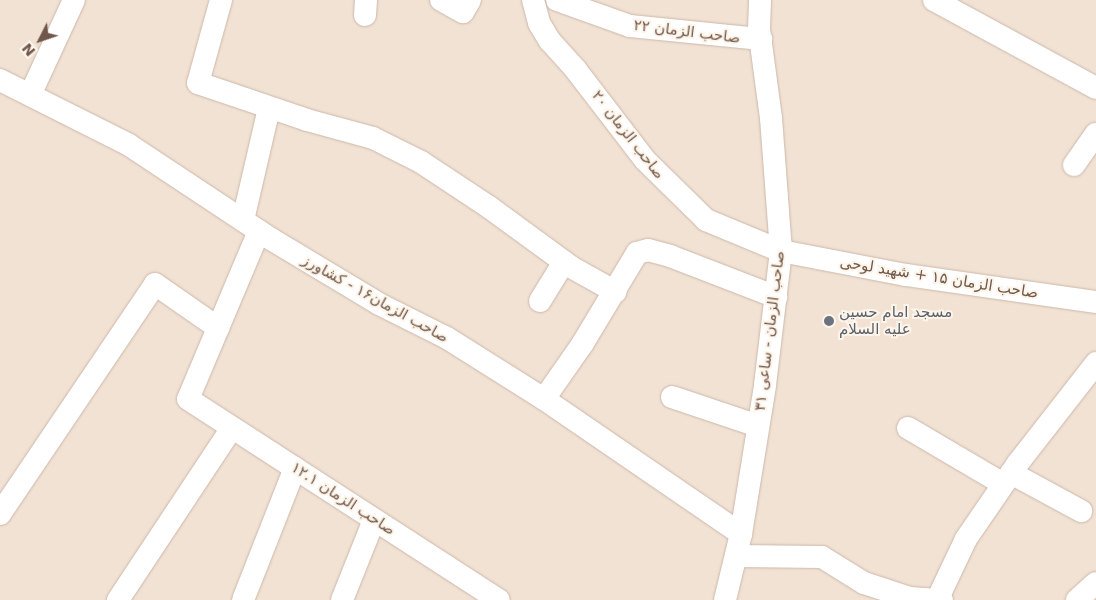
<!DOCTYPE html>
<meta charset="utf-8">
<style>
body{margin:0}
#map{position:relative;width:1096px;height:600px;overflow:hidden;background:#fbf0e4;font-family:"DejaVu Sans",Vazirmatn,sans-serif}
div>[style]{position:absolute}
.residential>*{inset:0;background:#f2e2d3;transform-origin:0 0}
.roads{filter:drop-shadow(0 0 1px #cbb8ab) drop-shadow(0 0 1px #cbb8ab)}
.minor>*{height:22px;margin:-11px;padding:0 11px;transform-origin:11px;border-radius:11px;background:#fff}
.dots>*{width:14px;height:14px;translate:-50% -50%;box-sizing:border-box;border:2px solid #fef5ea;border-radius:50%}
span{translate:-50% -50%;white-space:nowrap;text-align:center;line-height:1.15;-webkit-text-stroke:4px #fef5ea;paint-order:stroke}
.street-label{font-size:15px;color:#71574b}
.worship-label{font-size:15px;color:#5b616d}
.left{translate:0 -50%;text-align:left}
.north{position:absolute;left:15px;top:15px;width:50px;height:50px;-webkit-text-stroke:4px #fef5ea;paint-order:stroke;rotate:229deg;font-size:14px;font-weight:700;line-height:20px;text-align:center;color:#71574b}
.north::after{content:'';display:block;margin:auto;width:18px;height:22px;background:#71574b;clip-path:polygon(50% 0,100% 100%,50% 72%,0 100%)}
</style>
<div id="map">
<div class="residential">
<i style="left:0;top:0;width:1096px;height:600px"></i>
</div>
<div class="roads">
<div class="minor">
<i style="left:221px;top:0;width:86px;rotate:105.5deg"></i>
<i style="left:198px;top:83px;width:115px;rotate:18.7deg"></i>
<i style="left:307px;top:120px;width:68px;rotate:15.3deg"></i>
<i style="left:373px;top:138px;width:54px;rotate:26.6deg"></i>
<i style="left:421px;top:162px;width:82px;rotate:33.5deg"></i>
<i style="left:489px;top:207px;width:102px;rotate:36.2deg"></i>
<i style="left:571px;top:267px;width:51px;rotate:29.1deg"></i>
<i style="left:441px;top:0;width:25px;rotate:29deg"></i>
<i style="left:463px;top:12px;width:14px;rotate:-60deg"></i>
<i style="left:533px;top:0;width:24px;rotate:75deg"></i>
<i style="left:539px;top:23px;width:21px;rotate:59deg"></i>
<i style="left:550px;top:41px;width:39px;rotate:48deg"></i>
<i style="left:576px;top:70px;width:113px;rotate:52.5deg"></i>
<i style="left:645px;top:160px;width:86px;rotate:44.5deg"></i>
<i style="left:706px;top:220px;width:81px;rotate:22.5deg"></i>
<i style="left:781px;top:251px;width:127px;rotate:10.9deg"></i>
<i style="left:906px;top:275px;width:192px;rotate:8.1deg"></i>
<i style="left:557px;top:0;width:77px;rotate:19.6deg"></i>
<i style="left:630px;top:26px;width:132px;rotate:5.7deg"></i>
<i style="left:934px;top:0;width:184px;rotate:28.5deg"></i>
<i style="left:365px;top:15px;width:15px;rotate:-86deg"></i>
<i style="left:0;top:80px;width:144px;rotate:26.7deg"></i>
<i style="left:129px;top:145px;width:170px;rotate:33.5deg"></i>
<i style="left:271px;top:239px;width:126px;rotate:31deg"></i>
<i style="left:379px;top:304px;width:76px;rotate:26.6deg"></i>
<i style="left:447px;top:338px;width:115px;rotate:32.2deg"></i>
<i style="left:544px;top:399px;width:239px;rotate:34.4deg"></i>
<i style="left:31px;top:93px;width:102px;rotate:-65.2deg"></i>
<i style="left:1074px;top:165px;width:38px;rotate:-55deg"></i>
<i style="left:243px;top:220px;width:115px;rotate:-76.9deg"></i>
<i style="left:259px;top:231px;width:182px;rotate:112.9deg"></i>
<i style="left:188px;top:399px;width:370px;rotate:32.9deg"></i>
<i style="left:540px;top:301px;width:46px;rotate:-58.4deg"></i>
<i style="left:672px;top:397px;width:91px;rotate:18.6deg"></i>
<i style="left:544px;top:399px;width:68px;rotate:-55.1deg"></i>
<i style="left:583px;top:343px;width:105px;rotate:-59deg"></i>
<i style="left:637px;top:253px;width:11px;rotate:-15deg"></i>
<i style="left:648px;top:250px;width:23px;rotate:15deg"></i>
<i style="left:670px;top:256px;width:114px;rotate:21.1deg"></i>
<i style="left:908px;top:428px;width:110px;rotate:30.5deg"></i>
<i style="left:1011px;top:473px;width:80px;rotate:28.5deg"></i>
<i style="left:0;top:514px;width:277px;rotate:-56deg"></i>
<i style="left:155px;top:284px;width:77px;rotate:34.9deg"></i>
<i style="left:736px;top:556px;width:86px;rotate:0.7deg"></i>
<i style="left:822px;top:557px;width:49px;rotate:31.8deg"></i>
<i style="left:864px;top:583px;width:48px;rotate:18.1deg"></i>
<i style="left:910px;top:598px;width:32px;rotate:4deg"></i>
<i style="left:938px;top:598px;width:65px;rotate:-64.6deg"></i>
<i style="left:966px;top:539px;width:92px;rotate:-55.6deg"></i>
<i style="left:1018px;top:463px;width:127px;rotate:-52deg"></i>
<i style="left:118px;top:600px;width:206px;rotate:-56.5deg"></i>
<i style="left:243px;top:600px;width:142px;rotate:-68.5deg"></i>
<i style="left:342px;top:600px;width:86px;rotate:-68.2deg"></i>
<i style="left:725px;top:600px;width:68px;rotate:-76.4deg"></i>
<i style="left:741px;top:534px;width:151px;rotate:-80.8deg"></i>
<i style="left:765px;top:385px;width:135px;rotate:-83.2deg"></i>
<i style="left:781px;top:251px;width:133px;rotate:-94.3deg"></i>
<i style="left:771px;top:118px;width:90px;rotate:-97.7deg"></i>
<i style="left:759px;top:29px;width:29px;rotate:-88deg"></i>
<i style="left:1077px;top:600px;width:25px;rotate:-42deg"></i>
</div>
</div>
<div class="dots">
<i style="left:829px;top:321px;background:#6b7280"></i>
</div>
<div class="street-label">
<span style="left:687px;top:32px;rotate:7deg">صاحب الزمان ۲۲</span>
<span style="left:628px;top:135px;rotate:52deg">صاحب الزمان ۲۰</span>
<span style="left:939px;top:278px;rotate:9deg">صاحب الزمان ۱۵ + شهید لوحی</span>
<span style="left:375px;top:299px;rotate:29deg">صاحب الزمان۱۶ - کشاورز</span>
<span style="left:770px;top:331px;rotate:-83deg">صاحب الزمان - ساعی ۳۱</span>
<span style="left:343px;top:499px;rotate:33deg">صاحب الزمان ۱۲.۱</span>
</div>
<div class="worship-label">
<span class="left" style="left:839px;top:321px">مسجد امام حسین<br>علیه السلام</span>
</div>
<div class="north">N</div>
</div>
